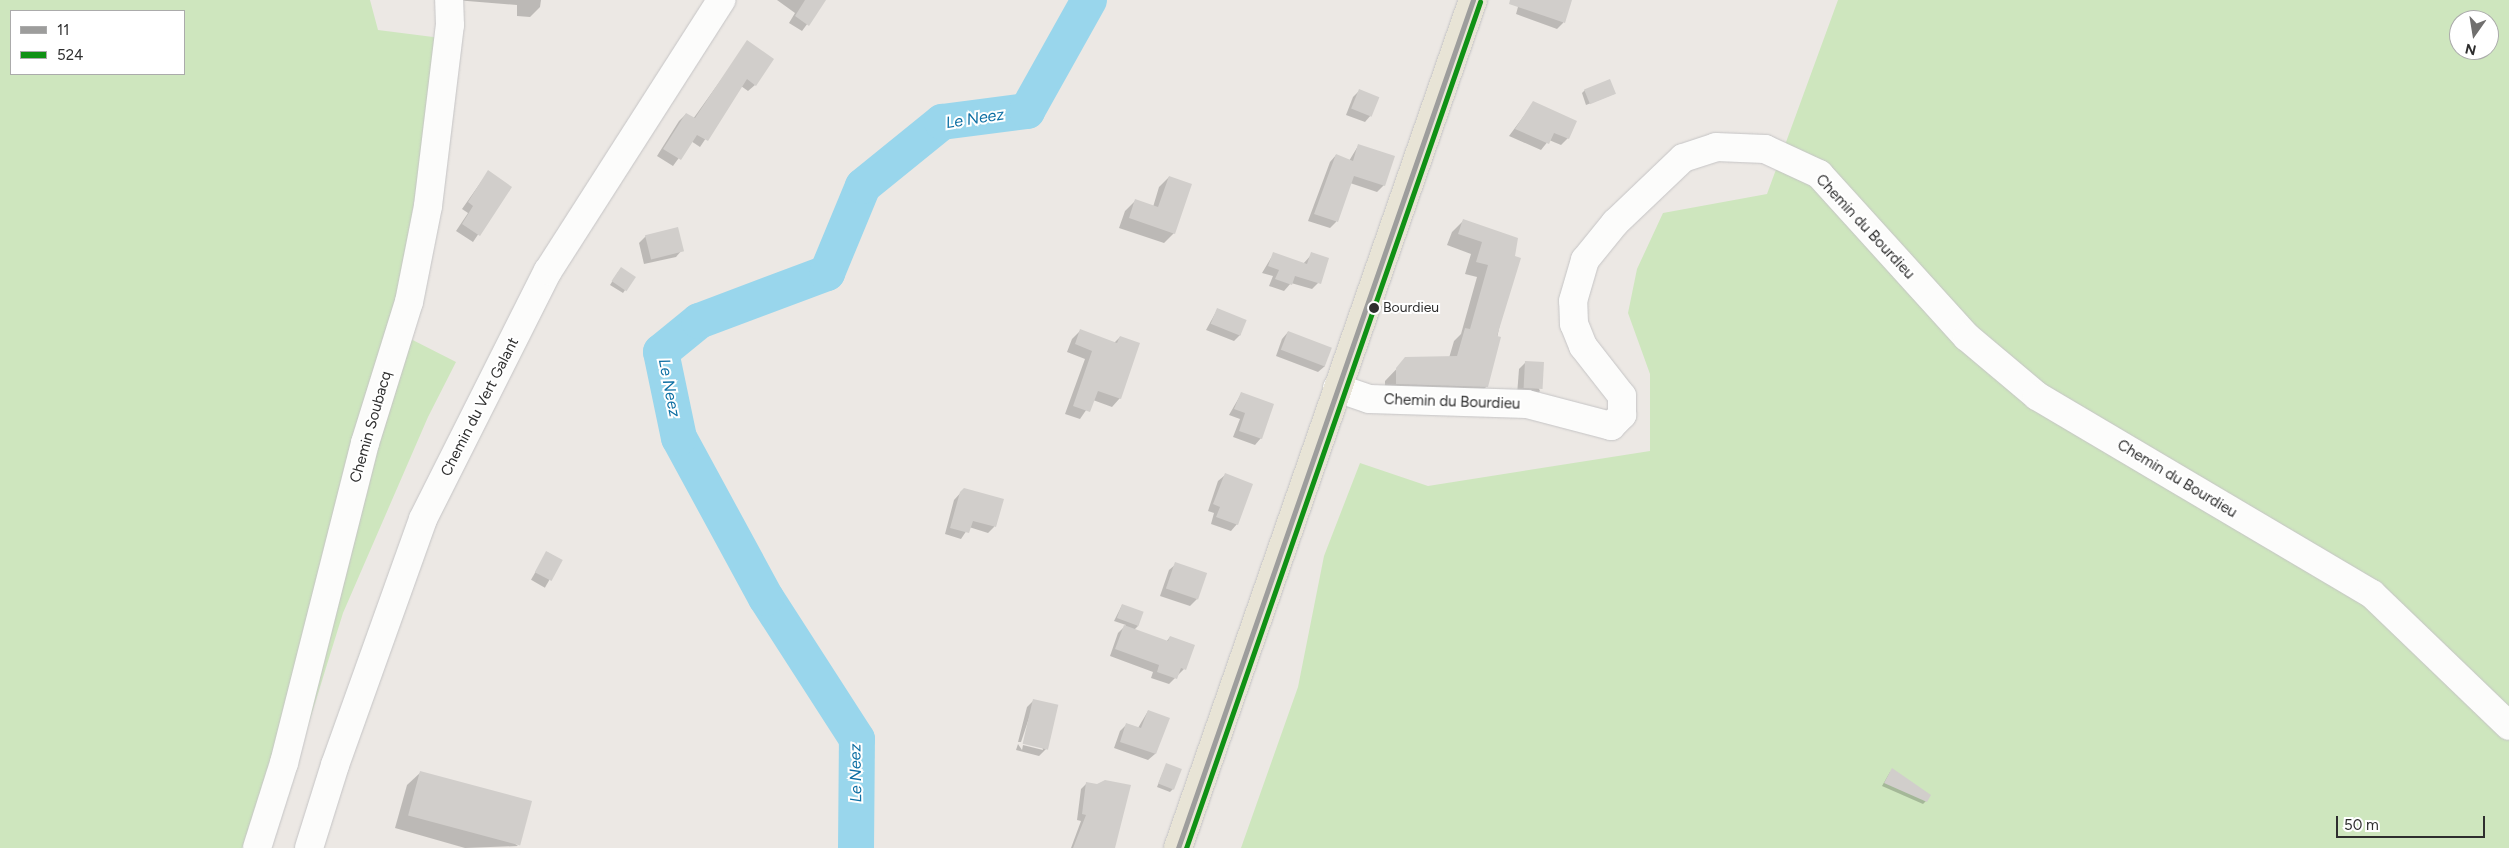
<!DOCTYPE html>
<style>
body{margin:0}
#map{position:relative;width:2509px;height:848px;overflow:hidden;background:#ece8e4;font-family:Figtree,sans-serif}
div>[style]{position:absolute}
.green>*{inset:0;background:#cee6be}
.shadow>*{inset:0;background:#0003;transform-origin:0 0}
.river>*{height:36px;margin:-18px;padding:0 18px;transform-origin:18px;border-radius:18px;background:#99d6ec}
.building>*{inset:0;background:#d1cecb;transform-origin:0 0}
.roads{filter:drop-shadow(0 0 1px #c5c4c5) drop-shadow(0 0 1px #c5c4c5)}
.minor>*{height:28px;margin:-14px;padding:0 14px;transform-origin:14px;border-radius:14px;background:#fcfcfb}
.major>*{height:28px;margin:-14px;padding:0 14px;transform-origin:14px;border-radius:14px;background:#e8e4d6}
.bus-1>*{height:5px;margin:-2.5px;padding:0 2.5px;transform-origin:2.5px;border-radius:2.5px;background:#9d9d9c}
.bus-2>*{height:5px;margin:-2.5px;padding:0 2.5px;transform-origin:2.5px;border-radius:2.5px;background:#109115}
.dots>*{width:14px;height:14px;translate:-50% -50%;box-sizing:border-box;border:2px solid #fff;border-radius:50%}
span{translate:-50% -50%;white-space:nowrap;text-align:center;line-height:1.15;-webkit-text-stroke:4px #fff;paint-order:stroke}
.bus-label{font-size:14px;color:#2e2e2e}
.left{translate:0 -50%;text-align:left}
.street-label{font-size:15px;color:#2e2e2e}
.water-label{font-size:16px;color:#0d6fa3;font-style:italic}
.legend{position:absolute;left:10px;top:10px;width:175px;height:65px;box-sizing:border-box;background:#fff;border:1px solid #ababab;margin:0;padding:6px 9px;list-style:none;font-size:15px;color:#2e2e2e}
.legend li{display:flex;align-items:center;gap:10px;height:25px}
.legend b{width:25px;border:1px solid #ababab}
.north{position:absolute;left:2449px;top:10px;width:50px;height:50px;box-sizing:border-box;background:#fff;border:1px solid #ababab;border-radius:50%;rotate:193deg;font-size:14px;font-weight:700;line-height:20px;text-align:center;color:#2e2e2e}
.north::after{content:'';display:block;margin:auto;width:18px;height:22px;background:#706f6e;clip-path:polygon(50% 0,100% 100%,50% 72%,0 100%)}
.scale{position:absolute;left:2336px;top:816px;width:149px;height:22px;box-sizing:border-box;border:2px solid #2e2e2e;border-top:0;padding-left:6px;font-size:15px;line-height:18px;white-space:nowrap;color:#2e2e2e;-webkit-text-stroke:4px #fff;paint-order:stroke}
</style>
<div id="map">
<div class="green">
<i style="clip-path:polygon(evenodd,0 0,370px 0,378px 30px,441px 38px,393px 330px,456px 362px,428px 417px,343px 613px,270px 848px,0 848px,0 0,11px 11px,184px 11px,184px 74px,11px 74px,11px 11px)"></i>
<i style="clip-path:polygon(evenodd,1838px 0,2509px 0,2509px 848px,1241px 848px,1298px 687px,1324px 556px,1360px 463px,1428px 486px,1650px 451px,1650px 374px,1628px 313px,1637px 269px,1663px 213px,1767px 194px,1838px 0,2459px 20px,2489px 20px,2489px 50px,2459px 50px,2459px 20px)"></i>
</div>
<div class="shadow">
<i style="clip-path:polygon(455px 0,541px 0,540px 7px,530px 17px,517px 16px,517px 5px)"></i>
<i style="clip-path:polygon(777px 0,825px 0,802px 31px,789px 23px,795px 13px)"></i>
<i style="clip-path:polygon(1520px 0,1571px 0,1563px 23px,1557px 29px,1516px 14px)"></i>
<i style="clip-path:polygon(748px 42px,755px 85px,748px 91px,741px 86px,700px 147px,691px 141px,673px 166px,657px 156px,679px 121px,686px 114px,693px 119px)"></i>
<i style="clip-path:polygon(1585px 90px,1614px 94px,1586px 105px,1582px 93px)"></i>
<i style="clip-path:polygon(1359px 91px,1371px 115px,1365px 122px,1346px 115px,1353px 97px)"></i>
<i style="clip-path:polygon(1534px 102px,1568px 138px,1561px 145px,1549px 140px,1541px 150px,1509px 136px)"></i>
<i style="clip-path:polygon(1358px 146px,1384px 185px,1377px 192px,1350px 183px,1336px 222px,1330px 228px,1308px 221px,1330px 162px,1336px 155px,1349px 161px)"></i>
<i style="clip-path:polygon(488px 172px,510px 187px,473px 242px,456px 231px,468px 213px,462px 209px)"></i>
<i style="clip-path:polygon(1169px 177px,1174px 233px,1164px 243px,1119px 228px,1125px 211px,1135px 201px,1153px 207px,1159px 187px)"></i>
<i style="clip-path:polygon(1463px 221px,1514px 257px,1487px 386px,1475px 398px,1385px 395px,1385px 381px,1406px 359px,1449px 358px,1454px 341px,1461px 334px,1477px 277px,1465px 274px,1471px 254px,1447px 245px,1452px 232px)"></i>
<i style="clip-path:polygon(646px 236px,682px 250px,676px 257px,644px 264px,639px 243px)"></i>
<i style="clip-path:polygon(1274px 253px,1303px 264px,1312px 254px,1319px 282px,1312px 289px,1291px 283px,1284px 291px,1269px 286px,1273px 276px,1262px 273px)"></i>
<i style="clip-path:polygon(618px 272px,634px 277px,623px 293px,610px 285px)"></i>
<i style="clip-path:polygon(1217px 310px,1241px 334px,1234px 341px,1206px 330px)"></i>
<i style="clip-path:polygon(1080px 331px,1114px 343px,1120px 337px,1120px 398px,1112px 407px,1093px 400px,1080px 419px,1065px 414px,1085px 359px,1067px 352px,1072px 339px)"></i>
<i style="clip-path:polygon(1288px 332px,1325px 366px,1318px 372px,1276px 356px,1282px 339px)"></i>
<i style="clip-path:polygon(1526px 362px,1540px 391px,1533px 398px,1517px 395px,1519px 369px)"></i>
<i style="clip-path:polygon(1241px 394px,1261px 438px,1255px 445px,1233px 437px,1240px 419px,1229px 415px)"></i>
<i style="clip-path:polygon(1225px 475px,1237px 524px,1231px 531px,1211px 524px,1214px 513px,1208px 511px,1218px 481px)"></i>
<i style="clip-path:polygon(964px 489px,1002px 500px,994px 527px,988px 533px,969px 527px,961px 539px,945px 534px,954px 500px)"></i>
<i style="left:547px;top:552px;width:16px;height:32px;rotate:30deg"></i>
<i style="clip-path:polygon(1176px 564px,1197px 599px,1190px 606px,1160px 596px,1169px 570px)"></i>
<i style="clip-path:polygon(1122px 605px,1138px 626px,1134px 630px,1166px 642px,1170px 637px,1184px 669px,1169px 684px,1151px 678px,1153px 672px,1110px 656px,1118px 633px,1126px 625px,1114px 621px)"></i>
<i style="clip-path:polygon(1034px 700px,1046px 749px,1039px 756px,1016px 750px,1018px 744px,1022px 750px,1023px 745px,1043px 750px,1033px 706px,1021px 742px,1018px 742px,1027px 707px)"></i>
<i style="clip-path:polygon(1148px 711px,1168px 718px,1155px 754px,1148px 760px,1114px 748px,1120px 731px,1127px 724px,1138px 728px)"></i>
<i style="clip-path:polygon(1166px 765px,1173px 789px,1170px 792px,1157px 787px)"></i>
<i style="clip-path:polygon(421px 772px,518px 846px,465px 848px,395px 828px,407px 785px)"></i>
<i style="clip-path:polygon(1890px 772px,1926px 801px,1923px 804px,1882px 786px)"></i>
<i style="clip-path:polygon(1087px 783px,1113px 848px,1071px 848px,1081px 821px,1077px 820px,1081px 789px)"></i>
</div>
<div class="river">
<i style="left:856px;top:848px;width:109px;rotate:-89.5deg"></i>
<i style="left:857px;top:739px;width:168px;rotate:-122.8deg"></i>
<i style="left:766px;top:598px;width:182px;rotate:-118.5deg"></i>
<i style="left:679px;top:438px;width:88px;rotate:-101.8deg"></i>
<i style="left:661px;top:352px;width:49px;rotate:-39.2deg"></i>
<i style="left:699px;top:321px;width:137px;rotate:-20.6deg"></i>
<i style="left:827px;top:273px;width:94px;rotate:-67.5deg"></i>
<i style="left:863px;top:186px;width:102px;rotate:-39deg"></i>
<i style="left:942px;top:122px;width:86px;rotate:-7.4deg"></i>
<i style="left:1027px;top:111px;width:127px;rotate:-60.8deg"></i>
</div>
<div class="building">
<i style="clip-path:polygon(805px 0,826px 0,809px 26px,795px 16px)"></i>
<i style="clip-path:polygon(1510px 0,1572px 0,1565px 23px,1509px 4px)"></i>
<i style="clip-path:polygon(747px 40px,774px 59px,756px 86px,747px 79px,708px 141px,697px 135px,681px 160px,663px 149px,686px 113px,695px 118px)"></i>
<i style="left:1610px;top:79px;width:16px;height:28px;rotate:68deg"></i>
<i style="left:1359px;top:89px;width:22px;height:21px;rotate:22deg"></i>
<i style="clip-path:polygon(1533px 101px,1577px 121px,1569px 139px,1554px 133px,1549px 144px,1515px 129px)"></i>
<i style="clip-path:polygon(1358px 144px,1395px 156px,1385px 186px,1354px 176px,1338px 222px,1314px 214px,1336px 154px,1353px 161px)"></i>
<i style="clip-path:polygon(488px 170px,512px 187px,480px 236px,462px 224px,473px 206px,468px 202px)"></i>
<i style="clip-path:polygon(1169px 176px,1192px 184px,1175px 234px,1129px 218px,1135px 199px,1158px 207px)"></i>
<i style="clip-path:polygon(1463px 219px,1518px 238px,1515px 256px,1521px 258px,1497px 336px,1501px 337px,1488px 387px,1396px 384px,1396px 368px,1405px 357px,1457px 356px,1465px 328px,1470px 329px,1488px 265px,1476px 262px,1482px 242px,1458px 234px)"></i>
<i style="left:678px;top:227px;width:25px;height:34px;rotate:76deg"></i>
<i style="clip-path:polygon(1273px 252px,1307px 264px,1311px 252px,1329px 258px,1321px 284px,1295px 276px,1292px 285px,1275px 279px,1279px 270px,1268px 266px)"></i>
<i style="left:621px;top:267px;width:18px;height:17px;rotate:34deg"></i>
<i style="left:1217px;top:308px;width:32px;height:17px;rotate:22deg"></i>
<i style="clip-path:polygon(1080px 329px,1117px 343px,1120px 336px,1140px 343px,1121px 399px,1098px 391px,1090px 412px,1073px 406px,1092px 351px,1075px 344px)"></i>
<i style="left:1288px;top:331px;width:47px;height:20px;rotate:21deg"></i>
<i style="left:1525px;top:361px;width:19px;height:27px;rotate:3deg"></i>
<i style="clip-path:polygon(1241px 392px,1274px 404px,1262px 439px,1239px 431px,1245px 413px,1234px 409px)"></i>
<i style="clip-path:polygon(1225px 473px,1253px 484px,1238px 525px,1216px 517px,1220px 507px,1213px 504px)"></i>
<i style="clip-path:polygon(964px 488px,1004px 499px,996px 527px,973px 521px,969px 533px,950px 528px,960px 492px)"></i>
<i style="left:546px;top:551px;width:19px;height:24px;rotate:28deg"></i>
<i style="left:1175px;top:562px;width:34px;height:28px;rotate:19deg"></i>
<i style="left:1122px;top:604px;width:23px;height:15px;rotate:20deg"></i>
<i style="clip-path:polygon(1124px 625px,1168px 641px,1170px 636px,1195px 645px,1186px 670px,1181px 668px,1177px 679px,1157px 672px,1159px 665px,1115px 649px)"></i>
<i style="left:1033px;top:699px;width:26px;height:46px;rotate:13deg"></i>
<i style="clip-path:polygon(1148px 710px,1170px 718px,1156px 754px,1120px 742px,1126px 723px,1141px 728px)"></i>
<i style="left:1166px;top:763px;width:17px;height:22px;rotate:21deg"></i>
<i style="clip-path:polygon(1892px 768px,1931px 795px,1927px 802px,1884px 783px)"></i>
<i style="left:420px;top:771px;width:116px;height:46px;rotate:15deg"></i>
<i style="clip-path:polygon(1105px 780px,1131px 785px,1115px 848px,1073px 848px,1086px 815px,1082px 814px,1086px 782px,1097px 784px)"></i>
</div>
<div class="roads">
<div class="minor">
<i style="left:1337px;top:388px;width:34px;rotate:19deg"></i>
<i style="left:1369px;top:399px;width:158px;rotate:1.8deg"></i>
<i style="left:1527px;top:404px;width:87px;rotate:14.7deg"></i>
<i style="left:1611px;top:426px;width:16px;rotate:-45deg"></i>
<i style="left:1622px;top:415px;width:19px;rotate:-90deg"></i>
<i style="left:1622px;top:396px;width:63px;rotate:-128deg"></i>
<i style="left:1583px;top:346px;width:24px;rotate:-112deg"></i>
<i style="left:1574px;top:324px;width:23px;rotate:-92deg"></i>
<i style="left:1573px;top:301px;width:43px;rotate:-73.7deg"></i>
<i style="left:1585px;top:260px;width:48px;rotate:-51deg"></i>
<i style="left:1615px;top:223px;width:94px;rotate:-43.7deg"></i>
<i style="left:1683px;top:158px;width:35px;rotate:-18deg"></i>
<i style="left:1716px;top:147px;width:49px;rotate:2.3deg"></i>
<i style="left:1765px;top:149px;width:60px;rotate:24.8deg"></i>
<i style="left:1819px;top:174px;width:220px;rotate:47.8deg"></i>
<i style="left:1967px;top:337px;width:92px;rotate:40.1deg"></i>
<i style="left:2037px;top:396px;width:389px;rotate:30.6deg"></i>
<i style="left:2372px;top:594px;width:190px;rotate:43.9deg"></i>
<i style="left:257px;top:848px;width:89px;rotate:-72.4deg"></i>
<i style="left:284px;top:763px;width:330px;rotate:-75.8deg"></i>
<i style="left:365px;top:443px;width:148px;rotate:-72.7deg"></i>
<i style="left:409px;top:302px;width:98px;rotate:-78.8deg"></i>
<i style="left:428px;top:206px;width:182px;rotate:-83.1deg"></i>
<i style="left:450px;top:25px;width:25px;rotate:-92deg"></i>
<i style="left:309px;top:848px;width:87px;rotate:-72.6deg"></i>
<i style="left:335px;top:765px;width:261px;rotate:-70.3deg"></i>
<i style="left:423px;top:519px;width:278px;rotate:-63.3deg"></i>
<i style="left:548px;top:271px;width:322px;rotate:-57.4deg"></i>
</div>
<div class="major">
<i style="left:1178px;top:848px;width:898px;rotate:-70.82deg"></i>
</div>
</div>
<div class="bus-1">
<i style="left:1178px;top:848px;width:898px;rotate:-70.82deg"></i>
</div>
<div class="bus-2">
<i style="left:1186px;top:848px;width:896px;rotate:-70.84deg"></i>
</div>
<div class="dots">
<i style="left:1374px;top:308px;background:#2e2e2e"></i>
</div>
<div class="bus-label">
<span class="left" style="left:1383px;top:308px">Bourdieu</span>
</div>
<div class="street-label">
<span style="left:1865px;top:227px;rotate:47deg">Chemin du Bourdieu</span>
<span style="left:1452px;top:402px;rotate:2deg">Chemin du Bourdieu</span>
<span style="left:480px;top:407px;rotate:-63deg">Chemin du Vert Galant</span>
<span style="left:371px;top:427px;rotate:-74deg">Chemin Soubacq</span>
<span style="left:2177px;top:479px;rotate:31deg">Chemin du Bourdieu</span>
</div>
<div class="water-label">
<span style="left:975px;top:119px;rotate:-9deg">Le Neez</span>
<span style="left:669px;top:388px;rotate:79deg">Le Neez</span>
<span style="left:856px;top:773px;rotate:-91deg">Le Neez</span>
</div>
<ul class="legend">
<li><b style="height:6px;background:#9d9d9c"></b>11</li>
<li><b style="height:6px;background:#109115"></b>524</li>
</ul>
<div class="north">N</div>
<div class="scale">50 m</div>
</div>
